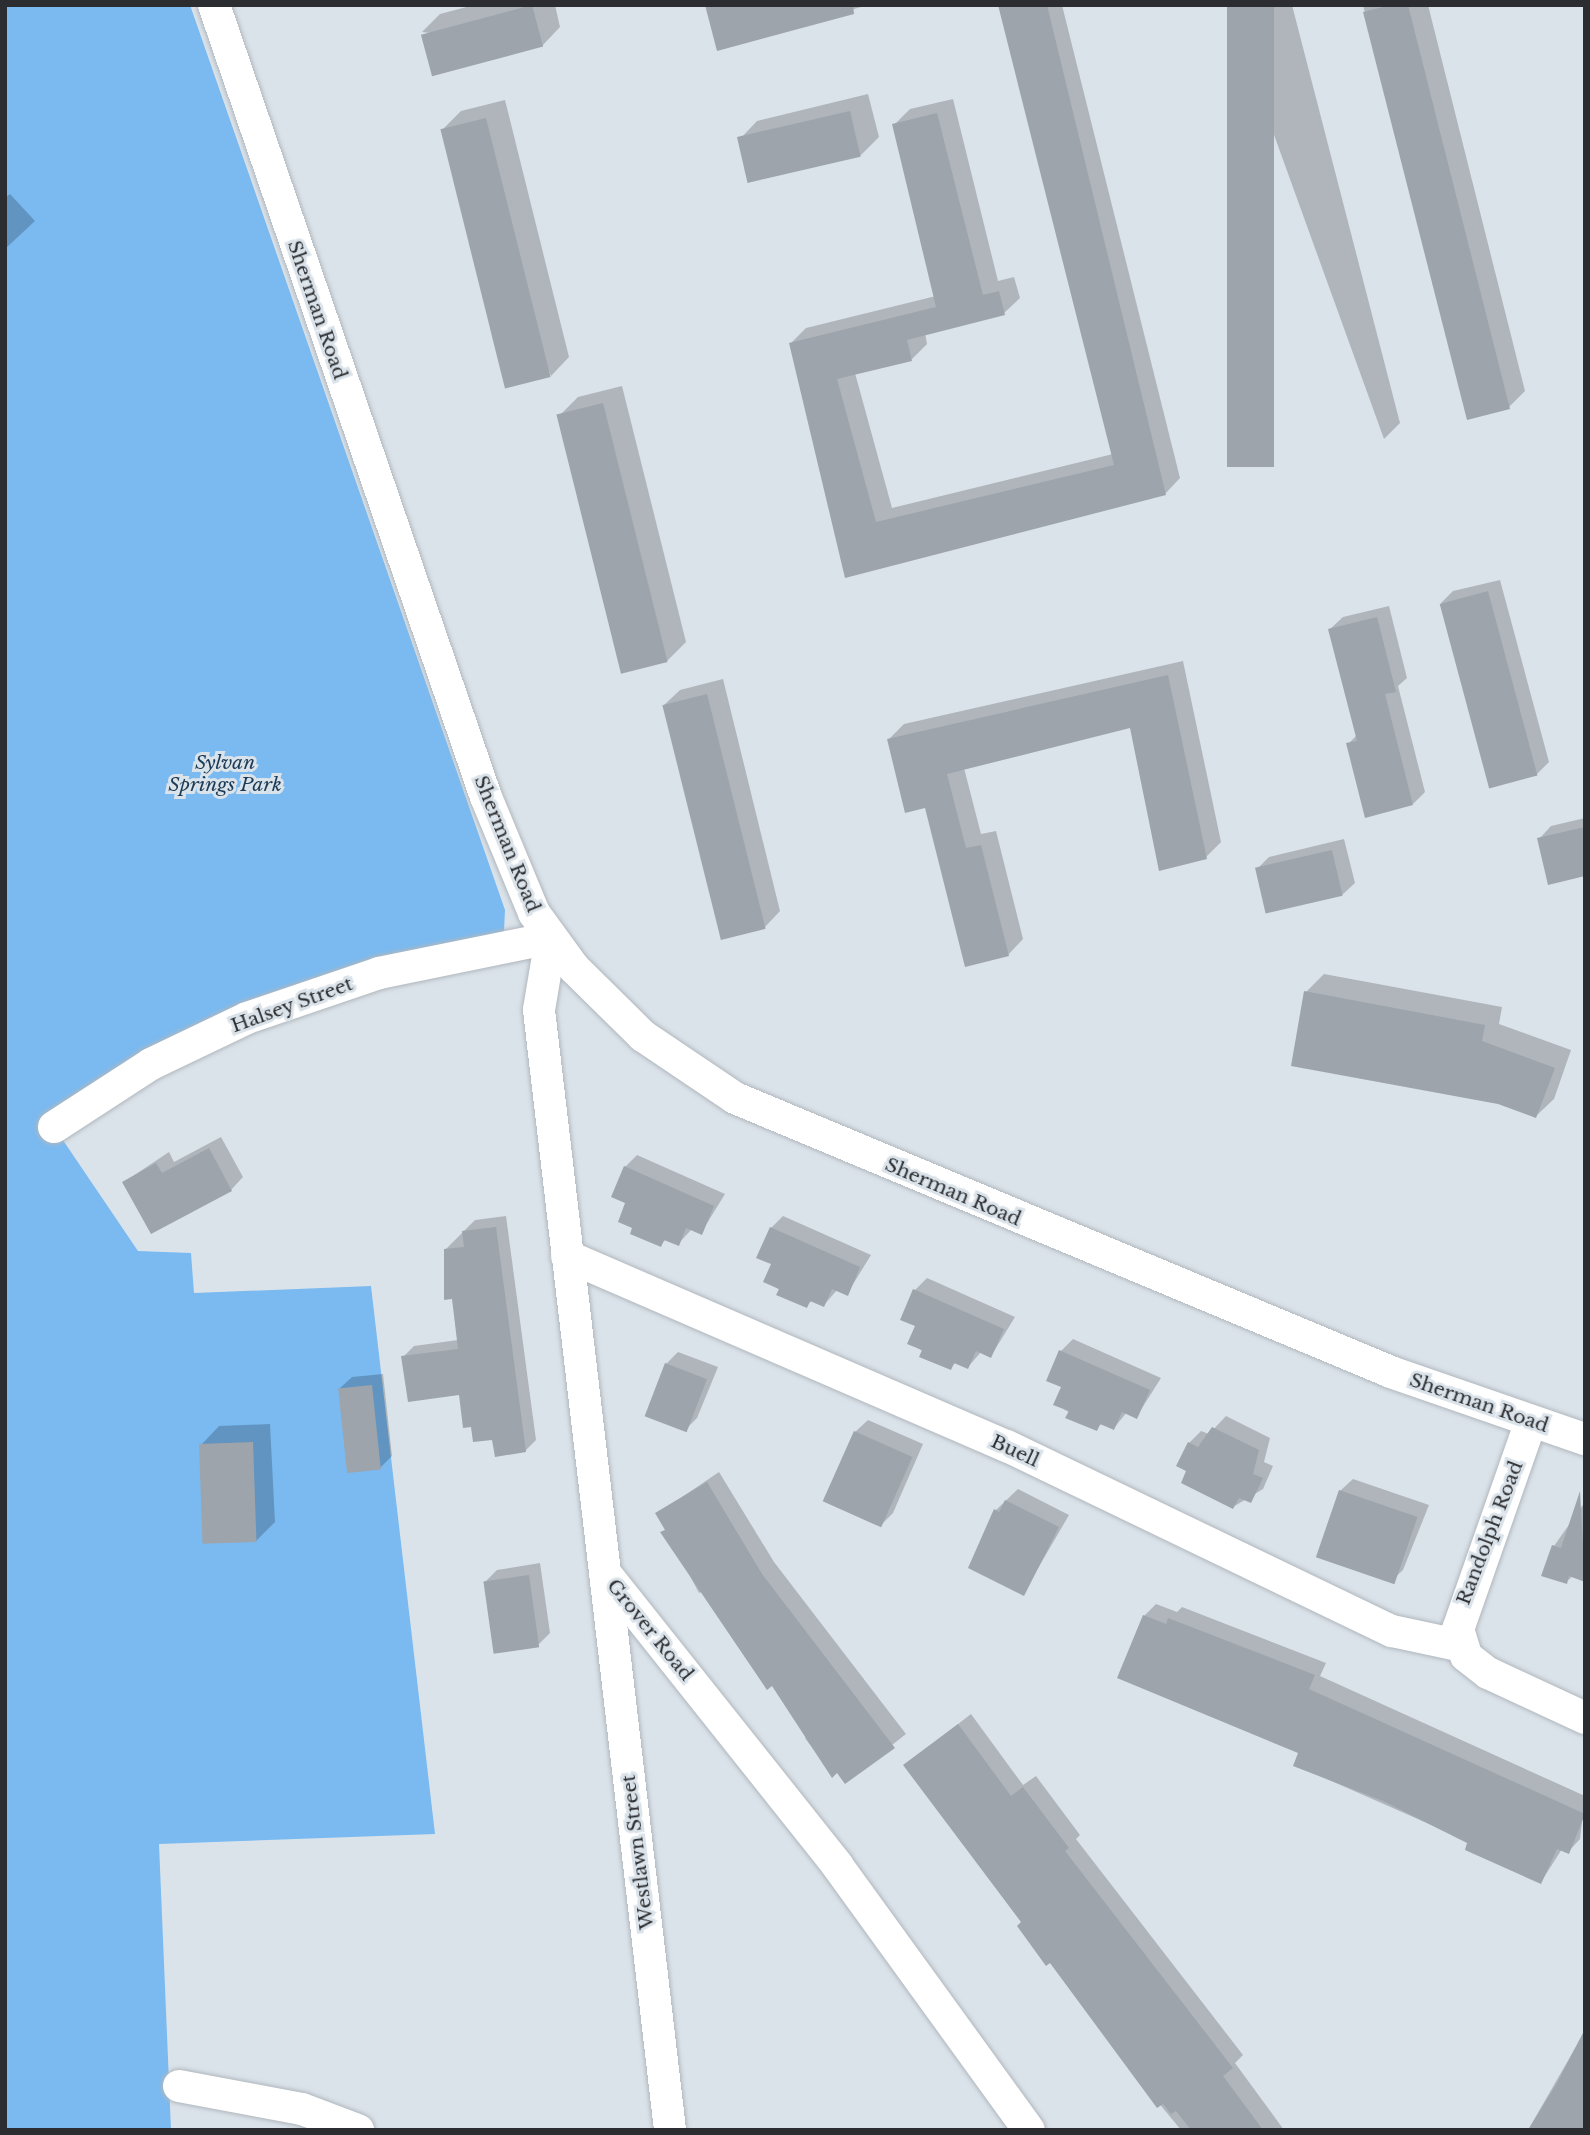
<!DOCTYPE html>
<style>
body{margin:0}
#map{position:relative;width:1590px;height:2135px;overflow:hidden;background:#dbe3ea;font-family:"Libre Baskerville",serif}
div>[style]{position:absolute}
.green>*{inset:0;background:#7abaf1}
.shadow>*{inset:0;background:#0003}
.building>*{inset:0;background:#9da4ab;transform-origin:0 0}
.roads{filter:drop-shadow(0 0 2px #b0b7bd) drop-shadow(0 0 2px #b0b7bd)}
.minor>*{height:32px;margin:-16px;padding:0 16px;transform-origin:16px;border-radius:16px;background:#fff}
span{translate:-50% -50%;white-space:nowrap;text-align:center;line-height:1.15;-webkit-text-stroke:6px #dbe3ea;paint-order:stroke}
.street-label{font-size:19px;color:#2b2d30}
.park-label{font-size:19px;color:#1b3a55;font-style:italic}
.frame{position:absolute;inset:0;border:7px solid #2b2d30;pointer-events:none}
</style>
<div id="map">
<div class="green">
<i style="clip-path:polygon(5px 5px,190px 5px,505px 910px,504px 931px,492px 942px,444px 946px,50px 1121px,138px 1251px,191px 1253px,194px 1293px,371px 1286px,435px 1834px,159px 1844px,171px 2130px,5px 2130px)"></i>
</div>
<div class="shadow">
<i style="clip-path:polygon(474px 5px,555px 5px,560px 27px,542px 46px,422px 32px,440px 14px)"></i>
<i style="clip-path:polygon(707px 5px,868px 5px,718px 48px)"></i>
<i style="clip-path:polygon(1002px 5px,1062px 5px,1180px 478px,1165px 494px,846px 576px,790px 344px,806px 328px,936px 296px,894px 125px,910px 109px,953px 99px,998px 281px,1014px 277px,1020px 298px,1004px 313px,925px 333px,927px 344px,912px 359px,855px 373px,892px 508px,1113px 454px)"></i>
<i style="clip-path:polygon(1227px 5px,1292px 5px,1400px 423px,1384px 439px)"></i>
<i style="clip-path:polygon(1363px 5px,1428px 5px,1525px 391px,1509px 407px,1468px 418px)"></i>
<i style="clip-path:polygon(868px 94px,879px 137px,860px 156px,739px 140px,757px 121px)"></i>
<i style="clip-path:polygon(505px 100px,569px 357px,551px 376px,442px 130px,461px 111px)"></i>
<i style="clip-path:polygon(10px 194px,35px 221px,5px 249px,5px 198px)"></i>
<i style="clip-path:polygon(622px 386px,686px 642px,667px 661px,559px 416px,578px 397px)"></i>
<i style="clip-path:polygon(1500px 580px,1549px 762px,1537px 774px,1441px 603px,1453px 591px)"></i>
<i style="clip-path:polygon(1389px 606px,1407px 678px,1398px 686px,1425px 792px,1413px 804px,1348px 744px,1357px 735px,1330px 629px,1343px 617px)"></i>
<i style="clip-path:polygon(1183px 661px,1221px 842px,1206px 857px,1131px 726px,964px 768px,981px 834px,996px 831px,1023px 939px,1008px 955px,889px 739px,904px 724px)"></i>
<i style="clip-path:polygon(723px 679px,780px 911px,765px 927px,721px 937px,664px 705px,680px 690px)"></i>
<i style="clip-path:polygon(1585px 818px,1585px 874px,1539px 839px,1551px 826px)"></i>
<i style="clip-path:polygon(1344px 839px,1355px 883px,1342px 895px,1257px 869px,1269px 857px)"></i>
<i style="clip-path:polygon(1324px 974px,1502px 1007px,1499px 1024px,1571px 1050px,1554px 1099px,1536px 1116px,1306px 992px)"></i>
<i style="clip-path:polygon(221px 1137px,243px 1177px,231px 1190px,124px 1182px,169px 1152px,174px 1162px)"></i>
<i style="clip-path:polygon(637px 1155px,725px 1194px,701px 1233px,692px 1229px,678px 1244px,666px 1239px,661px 1245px,627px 1202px,625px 1167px)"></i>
<i style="clip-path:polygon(506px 1216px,536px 1440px,525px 1451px,473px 1425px,461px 1393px,403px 1357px,414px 1346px,458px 1340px,446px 1249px,475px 1220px)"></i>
<i style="clip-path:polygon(783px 1216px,871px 1255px,847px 1294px,837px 1290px,824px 1305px,812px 1300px,807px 1306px,765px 1281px,773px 1263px,771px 1228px)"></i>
<i style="clip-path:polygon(927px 1278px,1015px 1317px,991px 1356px,981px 1352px,968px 1367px,956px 1362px,951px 1368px,909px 1343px,917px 1326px,915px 1290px)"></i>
<i style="clip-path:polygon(1073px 1339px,1161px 1378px,1137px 1416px,1127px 1412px,1114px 1428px,1102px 1423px,1097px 1429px,1055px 1404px,1063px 1386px,1061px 1351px)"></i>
<i style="clip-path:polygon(678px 1352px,718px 1367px,697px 1418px,685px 1430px,666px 1364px)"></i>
<i style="clip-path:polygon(383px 1374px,392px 1456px,380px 1468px,339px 1389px,352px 1377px)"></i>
<i style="clip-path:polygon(1226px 1416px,1270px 1438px,1264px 1462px,1273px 1466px,1263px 1489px,1233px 1507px,1189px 1470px,1189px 1443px,1201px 1431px,1209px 1434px)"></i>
<i style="clip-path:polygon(868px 1420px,923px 1444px,893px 1513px,881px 1525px,855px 1432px)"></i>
<i style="clip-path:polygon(270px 1424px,275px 1522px,256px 1541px,201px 1445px,219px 1426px)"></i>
<i style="clip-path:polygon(719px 1472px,774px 1562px,906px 1734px,845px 1782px,837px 1771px,832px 1775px,805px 1738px,809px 1733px,704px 1591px,699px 1593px,657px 1514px)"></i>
<i style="clip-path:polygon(1353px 1479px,1429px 1505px,1403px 1570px,1390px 1582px,1340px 1491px)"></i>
<i style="clip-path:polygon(1018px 1489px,1069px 1515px,1023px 1594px,971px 1567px,996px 1510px)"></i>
<i style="clip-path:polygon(1585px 1502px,1585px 1580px,1573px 1576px,1566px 1582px,1554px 1546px)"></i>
<i style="clip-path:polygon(540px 1563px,550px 1633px,538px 1645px,485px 1582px,497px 1570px)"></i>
<i style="clip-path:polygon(1156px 1604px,1177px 1612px,1182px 1607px,1326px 1663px,1320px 1676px,1585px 1796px,1580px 1839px,1568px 1852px,1562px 1849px,1541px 1882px,1470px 1842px,1295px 1765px,1300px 1752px,1144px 1616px)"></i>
<i style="clip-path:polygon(971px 1714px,1023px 1785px,1036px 1776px,1080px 1835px,1076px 1839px,1243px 2055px,1235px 2063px,1284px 2130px,1181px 2130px,1129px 2067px,905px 1765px)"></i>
<i style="clip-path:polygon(1585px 2031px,1585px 2130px,1528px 2130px)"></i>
</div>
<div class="building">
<i style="left:532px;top:5px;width:43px;height:115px;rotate:75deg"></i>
<i style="clip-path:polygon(705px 5px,853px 5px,854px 14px,717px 51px)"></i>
<i style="clip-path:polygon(998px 5px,1047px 5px,1166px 495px,845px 578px,789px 343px,936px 307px,892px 124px,937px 113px,983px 295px,999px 291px,1005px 315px,907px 340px,912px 361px,837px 379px,876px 522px,1114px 465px)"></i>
<i style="left:1227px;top:5px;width:47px;height:462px"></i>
<i style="clip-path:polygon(1391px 5px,1408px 5px,1510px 409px,1467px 420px,1363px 12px)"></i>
<i style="left:850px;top:111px;width:47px;height:116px;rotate:77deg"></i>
<i style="left:486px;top:118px;width:267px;height:47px;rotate:76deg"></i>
<i style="left:603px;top:403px;width:267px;height:48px;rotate:76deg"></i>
<i style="left:1488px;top:591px;width:191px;height:50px;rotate:75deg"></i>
<i style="clip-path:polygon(1377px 617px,1396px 692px,1385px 694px,1413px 805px,1365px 818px,1346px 743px,1357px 741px,1328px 629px)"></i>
<i style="clip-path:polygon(1168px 675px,1207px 859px,1159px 871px,1130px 728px,947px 774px,966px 848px,981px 845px,1009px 956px,965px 967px,925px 808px,905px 813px,887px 739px)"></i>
<i style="left:707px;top:694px;width:242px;height:46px;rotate:76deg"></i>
<i style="clip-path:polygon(1585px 827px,1585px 876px,1548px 885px,1537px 838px)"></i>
<i style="left:1332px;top:850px;width:47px;height:79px;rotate:77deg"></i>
<i style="clip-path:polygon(1304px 991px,1485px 1025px,1482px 1041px,1555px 1068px,1536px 1118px,1498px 1104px,1291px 1066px)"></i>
<i style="clip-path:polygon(209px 1148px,232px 1191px,151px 1234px,122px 1182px,156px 1163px,162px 1173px)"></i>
<i style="clip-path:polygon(624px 1166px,714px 1206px,702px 1235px,686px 1228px,679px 1246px,664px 1240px,661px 1247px,630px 1234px,632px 1228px,618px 1222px,625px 1203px,611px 1197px)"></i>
<i style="clip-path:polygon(496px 1227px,526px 1452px,495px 1457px,492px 1440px,473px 1442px,471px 1427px,463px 1428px,459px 1395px,408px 1402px,401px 1356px,458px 1349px,452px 1299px,444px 1300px,444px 1249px,464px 1247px,462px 1231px)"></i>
<i style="clip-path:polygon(770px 1227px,860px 1267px,848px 1296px,832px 1289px,824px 1307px,810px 1301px,807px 1308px,776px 1295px,779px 1289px,763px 1282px,771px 1264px,756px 1258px)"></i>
<i style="clip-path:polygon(913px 1289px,1004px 1329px,991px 1358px,976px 1351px,968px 1369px,954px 1363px,951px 1370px,919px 1357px,922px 1350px,907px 1344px,915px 1326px,900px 1320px)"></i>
<i style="clip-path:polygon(1059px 1350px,1150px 1390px,1137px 1419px,1122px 1412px,1114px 1430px,1100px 1424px,1097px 1431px,1065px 1418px,1069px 1411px,1053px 1405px,1061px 1387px,1046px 1381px)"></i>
<i style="left:665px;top:1363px;width:45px;height:57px;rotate:21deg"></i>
<i style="left:372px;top:1385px;width:85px;height:34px;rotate:84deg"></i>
<i style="clip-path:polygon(1212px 1427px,1259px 1450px,1253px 1474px,1263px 1478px,1251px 1503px,1239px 1498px,1233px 1509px,1181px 1483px,1186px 1471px,1176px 1466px,1188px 1442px,1198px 1447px)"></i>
<i style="left:854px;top:1431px;width:64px;height:77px;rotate:24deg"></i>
<i style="left:253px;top:1442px;width:100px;height:54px;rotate:88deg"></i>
<i style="clip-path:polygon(707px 1482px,762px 1574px,895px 1748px,845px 1784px,837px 1773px,832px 1778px,772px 1686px,767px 1690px,660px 1532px,665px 1530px,655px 1513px)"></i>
<i style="left:1339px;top:1490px;width:83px;height:71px;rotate:19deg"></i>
<i style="clip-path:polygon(1580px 1491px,1585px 1582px,1569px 1576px,1567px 1584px,1541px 1576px,1552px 1545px,1561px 1548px)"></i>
<i style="clip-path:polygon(1005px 1500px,1059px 1527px,1024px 1596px,968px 1568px,994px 1509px,999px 1512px)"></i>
<i style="left:529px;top:1575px;width:73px;height:46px;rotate:82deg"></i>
<i style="clip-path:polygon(1143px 1615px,1166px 1624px,1168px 1618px,1315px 1675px,1309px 1689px,1585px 1814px,1569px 1854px,1557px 1849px,1541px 1884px,1465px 1850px,1467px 1843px,1383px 1801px,1293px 1766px,1298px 1753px,1117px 1678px)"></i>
<i style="clip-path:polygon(958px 1724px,1011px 1796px,1023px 1787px,1069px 1848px,1065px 1851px,1233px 2068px,1223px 2076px,1263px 2130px,1191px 2130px,1176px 2111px,1171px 2114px,1163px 2104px,1157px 2108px,1050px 1963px,1046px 1966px,1017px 1926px,1021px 1922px,903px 1765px)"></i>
<i style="clip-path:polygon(1585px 2029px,1585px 2130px,1528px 2130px,1557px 2083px)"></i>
</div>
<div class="roads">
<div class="minor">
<i style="left:214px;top:5px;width:837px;rotate:71.05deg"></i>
<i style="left:486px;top:797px;width:126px;rotate:67.5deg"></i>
<i style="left:534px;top:913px;width:68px;rotate:54deg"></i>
<i style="left:574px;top:968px;width:97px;rotate:44.6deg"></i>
<i style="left:643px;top:1036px;width:111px;rotate:34deg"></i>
<i style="left:735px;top:1098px;width:711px;rotate:22.67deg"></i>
<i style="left:1391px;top:1372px;width:205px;rotate:19.1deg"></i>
<i style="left:54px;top:1127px;width:116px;rotate:-33deg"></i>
<i style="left:151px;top:1064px;width:106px;rotate:-25.6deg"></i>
<i style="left:247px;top:1018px;width:139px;rotate:-18.8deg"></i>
<i style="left:379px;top:973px;width:176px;rotate:-11.5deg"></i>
<i style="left:551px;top:938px;width:73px;rotate:99.5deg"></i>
<i style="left:539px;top:1010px;width:567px;rotate:83.31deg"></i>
<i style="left:605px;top:1573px;width:373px;rotate:51.5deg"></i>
<i style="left:837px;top:1865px;width:327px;rotate:54.1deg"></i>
<i style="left:567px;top:1256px;width:479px;rotate:23.4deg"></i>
<i style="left:1007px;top:1446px;width:427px;rotate:25.7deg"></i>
<i style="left:1392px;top:1631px;width:72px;rotate:12.1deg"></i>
<i style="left:1531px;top:1421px;width:220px;rotate:109.3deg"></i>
<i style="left:1458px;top:1629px;width:28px;rotate:73deg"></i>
<i style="left:1466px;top:1656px;width:28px;rotate:38deg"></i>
<i style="left:1488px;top:1673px;width:107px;rotate:24.9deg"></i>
<i style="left:605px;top:1573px;width:561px;rotate:83.34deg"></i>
<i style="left:179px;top:2086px;width:125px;rotate:10.6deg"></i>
<i style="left:302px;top:2109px;width:60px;rotate:20.6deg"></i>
</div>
</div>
<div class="street-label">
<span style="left:317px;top:310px;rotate:71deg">Sherman Road</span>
<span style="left:507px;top:844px;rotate:68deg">Sherman Road</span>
<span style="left:292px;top:1005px;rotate:-20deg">Halsey Street</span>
<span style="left:953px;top:1192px;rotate:23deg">Sherman Road</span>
<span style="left:1479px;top:1403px;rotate:19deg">Sherman Road</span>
<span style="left:1015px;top:1451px;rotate:25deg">Buell</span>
<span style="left:1490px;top:1533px;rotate:-69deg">Randolph Road</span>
<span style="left:650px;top:1630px;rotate:51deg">Grover Road</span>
<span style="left:638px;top:1852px;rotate:-97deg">Westlawn Street</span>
</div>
<div class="park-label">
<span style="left:225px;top:774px">Sylvan<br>Springs Park</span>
</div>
<div class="frame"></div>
</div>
